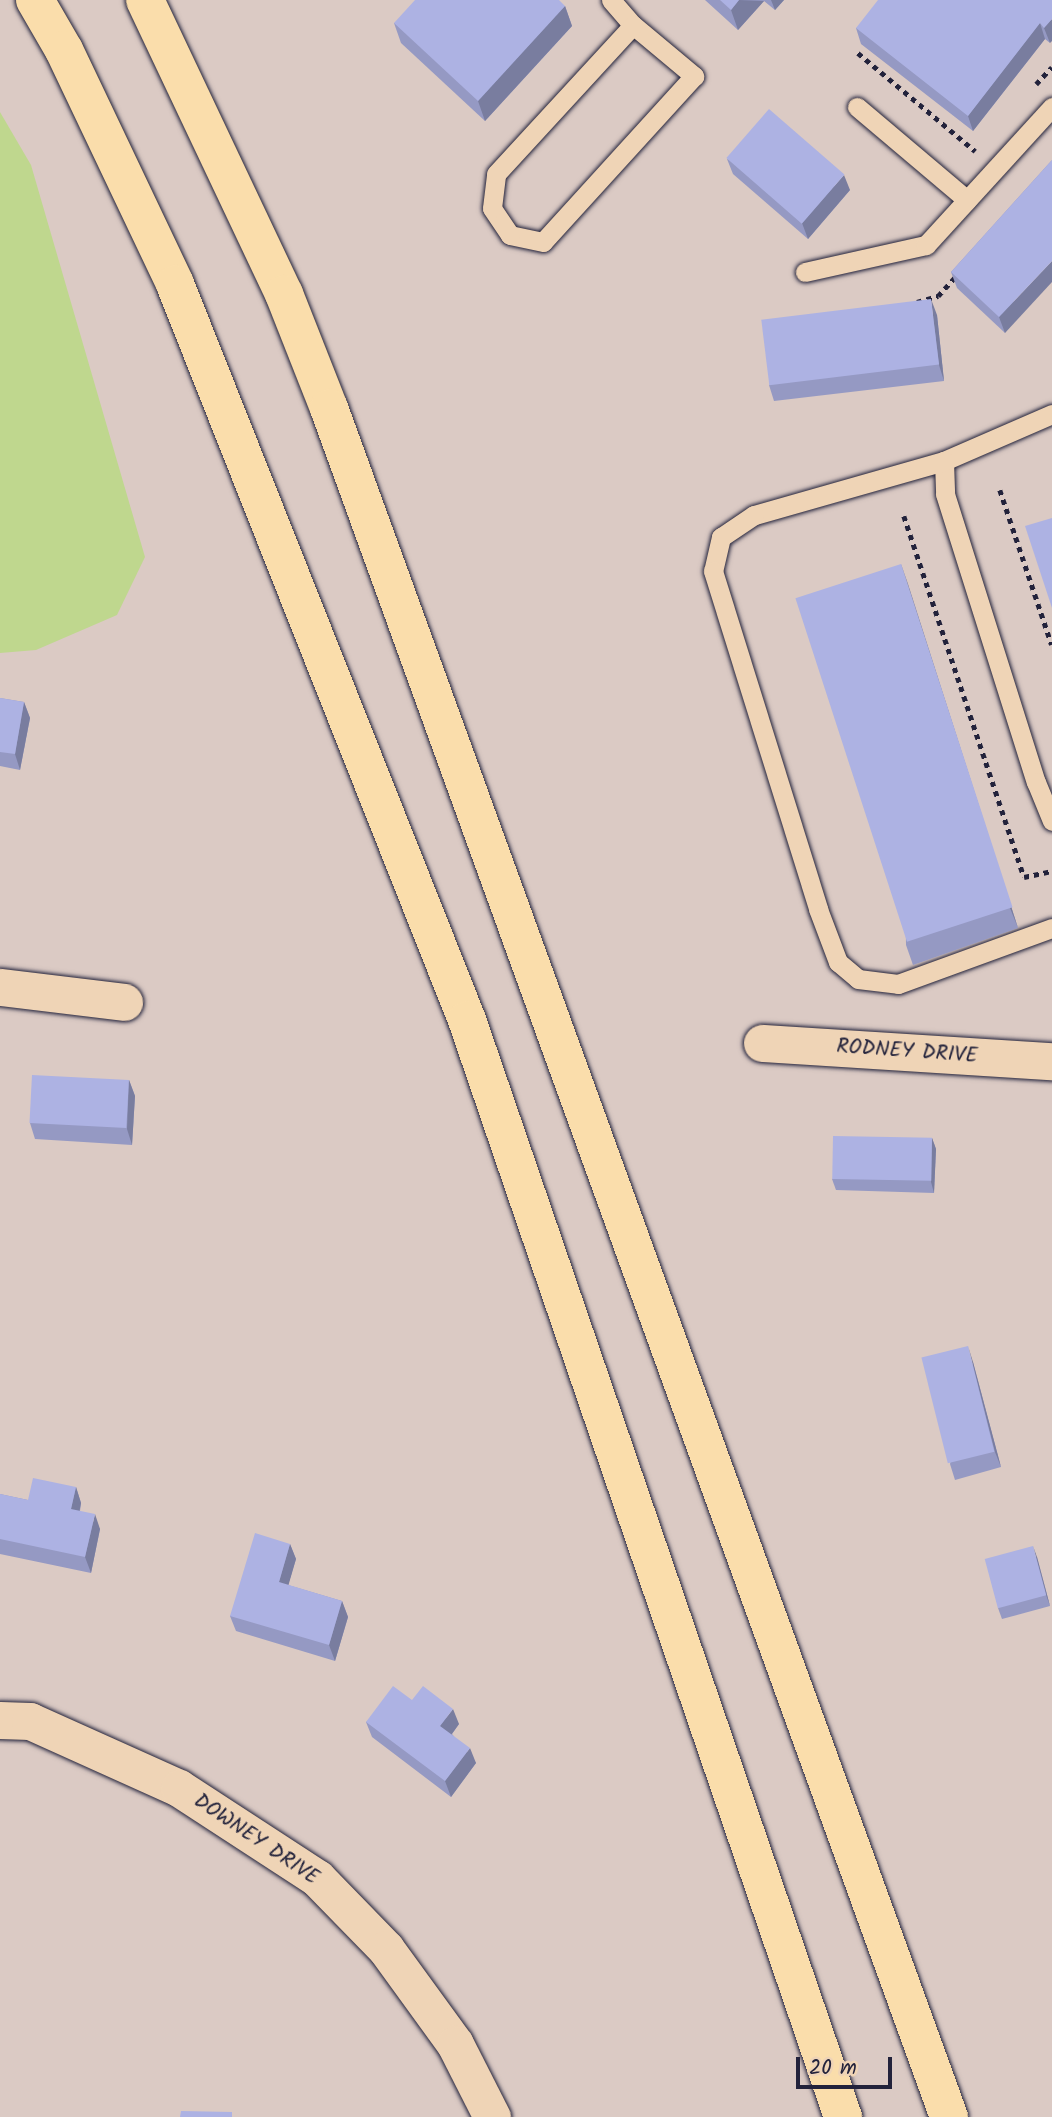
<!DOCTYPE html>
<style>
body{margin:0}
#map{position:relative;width:1052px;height:2117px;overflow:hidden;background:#dbcac4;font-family:Kalam,sans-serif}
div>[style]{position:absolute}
.green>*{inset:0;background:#bfd78e}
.path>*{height:4.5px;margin-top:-2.25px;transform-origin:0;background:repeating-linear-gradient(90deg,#22223b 0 5px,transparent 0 10px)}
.roads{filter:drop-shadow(0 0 2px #22223b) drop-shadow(0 0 2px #22223b)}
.lane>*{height:19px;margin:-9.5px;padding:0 9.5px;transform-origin:9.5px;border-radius:9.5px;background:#efd4b6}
.street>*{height:37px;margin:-18.5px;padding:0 18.5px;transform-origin:18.5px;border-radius:18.5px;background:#efd4b6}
.highway>*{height:38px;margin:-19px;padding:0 19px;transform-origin:19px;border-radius:19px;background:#faddab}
.wall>*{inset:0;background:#9599c3}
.shaded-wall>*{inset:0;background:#797d9f}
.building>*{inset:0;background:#adb2e3;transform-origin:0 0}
span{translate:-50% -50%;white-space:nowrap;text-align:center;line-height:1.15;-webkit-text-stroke:5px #efd4b6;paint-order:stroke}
.street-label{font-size:21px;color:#22223b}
.scale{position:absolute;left:796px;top:2057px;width:96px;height:32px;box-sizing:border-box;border:4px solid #22223b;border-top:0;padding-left:9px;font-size:21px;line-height:24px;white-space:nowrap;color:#22223b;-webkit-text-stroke:5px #efd4b6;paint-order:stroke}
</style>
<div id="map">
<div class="green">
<i style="clip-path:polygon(0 112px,31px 165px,145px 557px,117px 615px,36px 650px,0 653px)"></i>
</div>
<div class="path">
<i style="left:858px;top:53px;width:153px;rotate:39.9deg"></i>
<i style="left:1036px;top:84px;width:23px;rotate:-47deg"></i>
<i style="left:917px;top:302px;width:22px;rotate:-16deg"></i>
<i style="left:938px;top:296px;width:25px;rotate:-48deg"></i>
<i style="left:1000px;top:490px;width:163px;rotate:71.5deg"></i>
<i style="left:904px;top:516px;width:380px;rotate:71.6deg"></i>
<i style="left:1024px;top:877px;width:29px;rotate:-12deg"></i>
</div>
<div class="roads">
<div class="lane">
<i style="left:611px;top:0;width:33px;rotate:49deg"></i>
<i style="left:633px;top:25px;width:80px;rotate:39.9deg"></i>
<i style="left:694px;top:76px;width:224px;rotate:132.3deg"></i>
<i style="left:543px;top:242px;width:34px;rotate:-168deg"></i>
<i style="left:510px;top:235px;width:32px;rotate:-124deg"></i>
<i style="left:492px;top:208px;width:34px;rotate:-83deg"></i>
<i style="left:496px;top:174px;width:202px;rotate:-47.4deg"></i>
<i style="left:857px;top:107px;width:144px;rotate:40.2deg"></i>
<i style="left:805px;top:272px;width:124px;rotate:-12.6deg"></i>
<i style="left:926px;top:245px;width:187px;rotate:-47.6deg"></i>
<i style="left:1052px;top:414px;width:118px;rotate:156.5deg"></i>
<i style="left:944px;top:461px;width:33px;rotate:88deg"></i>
<i style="left:945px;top:494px;width:302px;rotate:72.5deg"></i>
<i style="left:1036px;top:782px;width:42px;rotate:67.7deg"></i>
<i style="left:944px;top:461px;width:198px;rotate:164.1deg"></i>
<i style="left:754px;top:515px;width:40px;rotate:146deg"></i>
<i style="left:721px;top:537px;width:35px;rotate:103deg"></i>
<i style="left:713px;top:571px;width:354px;rotate:72.7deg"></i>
<i style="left:818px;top:909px;width:57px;rotate:69.3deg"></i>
<i style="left:838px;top:962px;width:26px;rotate:40deg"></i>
<i style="left:858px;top:979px;width:40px;rotate:7.1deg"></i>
<i style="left:898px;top:984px;width:164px;rotate:-20deg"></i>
</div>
<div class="street">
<i style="left:0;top:987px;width:125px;rotate:6.9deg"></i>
<i style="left:762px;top:1043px;width:291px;rotate:3.6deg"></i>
<i style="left:0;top:1720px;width:30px;rotate:2deg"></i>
<i style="left:30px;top:1721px;width:163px;rotate:24.2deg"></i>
<i style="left:179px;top:1788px;width:165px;rotate:33.1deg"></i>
<i style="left:317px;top:1878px;width:99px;rotate:45.8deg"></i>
<i style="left:386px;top:1949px;width:117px;rotate:54deg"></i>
<i style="left:455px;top:2044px;width:82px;rotate:63.1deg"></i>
</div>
<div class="highway">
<i style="left:35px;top:0;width:58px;rotate:59.9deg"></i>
<i style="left:64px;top:50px;width:259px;rotate:64.6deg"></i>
<i style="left:175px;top:284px;width:792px;rotate:68.36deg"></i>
<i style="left:467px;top:1020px;width:1160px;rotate:71.08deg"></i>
<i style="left:145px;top:0;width:325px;rotate:64.7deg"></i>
<i style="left:284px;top:294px;width:123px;rotate:68.5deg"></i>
<i style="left:329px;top:408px;width:1818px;rotate:70.06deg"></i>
</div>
</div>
<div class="wall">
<i style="clip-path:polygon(705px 0,784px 0,775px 10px,764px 1px,738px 30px)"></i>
<i style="clip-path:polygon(1052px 0,1050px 43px,1045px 39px,973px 131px,861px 44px,856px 28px)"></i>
<i style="clip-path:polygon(565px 6px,572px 26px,485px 121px,401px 43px,394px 23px)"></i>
<i style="clip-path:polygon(727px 159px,850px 190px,808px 239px,733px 174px)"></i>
<i style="clip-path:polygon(1052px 160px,1005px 333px,957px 288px,951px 272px)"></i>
<i style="clip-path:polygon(937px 315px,944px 381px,774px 401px,769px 385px)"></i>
<i style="clip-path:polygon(901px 564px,1018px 928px,913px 965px,906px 945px)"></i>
<i style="clip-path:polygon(0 698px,24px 702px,30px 718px,20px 770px,0 766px)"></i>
<i style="clip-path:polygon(129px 1080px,135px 1096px,132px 1145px,35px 1139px,30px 1123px)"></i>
<i style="clip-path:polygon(932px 1138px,936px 1149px,934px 1193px,836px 1190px,832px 1179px)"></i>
<i style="clip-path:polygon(973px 1362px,1001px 1467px,955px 1480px,950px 1464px)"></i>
<i style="clip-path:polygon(76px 1487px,81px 1503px,80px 1511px,100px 1529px,91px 1573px,0 1554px,0 1494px,28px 1500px)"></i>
<i style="clip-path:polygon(290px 1544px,296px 1559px,288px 1585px,342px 1601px,348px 1617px,335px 1661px,236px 1631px,230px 1616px)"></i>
<i style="clip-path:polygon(1037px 1557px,1050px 1606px,1002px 1619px,998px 1608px)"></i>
<i style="clip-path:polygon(412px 1700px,459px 1724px,452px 1734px,476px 1763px,451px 1797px,372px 1737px,366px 1722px)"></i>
</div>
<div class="shaded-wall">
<i style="clip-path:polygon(739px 0,764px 1px,738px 30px,731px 10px)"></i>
<i style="clip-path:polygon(771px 0,784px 0,775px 10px)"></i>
<i style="clip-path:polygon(565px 6px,572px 26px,485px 121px,478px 101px)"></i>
<i style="clip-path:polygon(1052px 19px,1052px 41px,1050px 43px,1044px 28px)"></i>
<i style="clip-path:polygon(1040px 23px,1045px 39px,973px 131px,968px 116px)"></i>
<i style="clip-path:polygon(844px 175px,850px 190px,808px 239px,802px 223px)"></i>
<i style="clip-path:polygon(1052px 261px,1052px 282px,1005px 333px,999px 317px)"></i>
<i style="clip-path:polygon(931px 299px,937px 315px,944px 381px,939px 365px)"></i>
<i style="clip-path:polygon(901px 564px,908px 584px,1018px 928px,1010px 908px)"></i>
<i style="clip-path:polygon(24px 702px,30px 718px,20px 770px,15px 754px)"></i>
<i style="clip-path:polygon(129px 1080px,135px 1096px,132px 1145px,127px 1129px)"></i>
<i style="clip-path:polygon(932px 1138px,936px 1149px,934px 1193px,931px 1182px)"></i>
<i style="clip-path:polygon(968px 1346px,973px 1362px,1001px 1467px,995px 1452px)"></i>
<i style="clip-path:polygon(76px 1487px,81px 1503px,77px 1524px,71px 1509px)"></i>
<i style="clip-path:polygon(95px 1514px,100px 1529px,91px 1573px,85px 1557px)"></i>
<i style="clip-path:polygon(290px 1544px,296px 1559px,285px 1597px,279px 1582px)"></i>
<i style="clip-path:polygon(1033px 1546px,1037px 1557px,1050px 1606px,1046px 1595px)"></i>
<i style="clip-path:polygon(342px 1601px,348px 1617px,335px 1661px,329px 1645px)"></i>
<i style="clip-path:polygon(453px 1709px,459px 1724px,446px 1742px,440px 1726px)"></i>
<i style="clip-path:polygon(470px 1748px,476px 1763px,451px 1797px,445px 1781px)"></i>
</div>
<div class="building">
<i style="clip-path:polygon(415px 0,559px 0,565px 6px,478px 101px,394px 23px)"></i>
<i style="clip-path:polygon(720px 0,739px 0,731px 10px)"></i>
<i style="clip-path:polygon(878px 0,1052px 0,1052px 19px,1044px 28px,1040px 23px,968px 116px,856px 28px)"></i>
<i style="left:769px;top:109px;width:100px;height:65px;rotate:41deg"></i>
<i style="clip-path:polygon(1052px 160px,1052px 261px,999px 317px,951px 272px)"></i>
<i style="left:931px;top:299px;width:66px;height:171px;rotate:83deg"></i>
<i style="clip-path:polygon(1052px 518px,1052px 608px,1025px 526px)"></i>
<i style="left:901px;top:564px;width:361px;height:111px;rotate:72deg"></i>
<i style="clip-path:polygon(0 698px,24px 702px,15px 754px,0 752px)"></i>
<i style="left:32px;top:1075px;width:97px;height:48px;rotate:3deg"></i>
<i style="left:833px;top:1136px;width:99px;height:43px;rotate:1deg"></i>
<i style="left:968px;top:1346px;width:109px;height:48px;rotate:76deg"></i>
<i style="clip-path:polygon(33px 1478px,76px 1487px,71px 1509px,95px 1514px,85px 1557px,0 1539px,0 1494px,28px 1500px)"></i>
<i style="clip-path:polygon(255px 1533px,290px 1544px,279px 1582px,342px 1601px,329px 1645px,230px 1616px)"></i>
<i style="left:1033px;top:1546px;width:51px;height:50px;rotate:75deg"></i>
<i style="clip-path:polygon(393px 1686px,412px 1700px,423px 1686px,453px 1709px,440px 1726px,470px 1748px,445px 1781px,366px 1722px)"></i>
<i style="clip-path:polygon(181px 2111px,232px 2112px,232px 2117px,180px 2117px)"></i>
</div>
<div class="street-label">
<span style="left:907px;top:1052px;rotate:4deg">RODNEY DRIVE</span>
<span style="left:256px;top:1840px;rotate:34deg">DOWNEY DRIVE</span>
</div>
<div class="scale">20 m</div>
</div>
